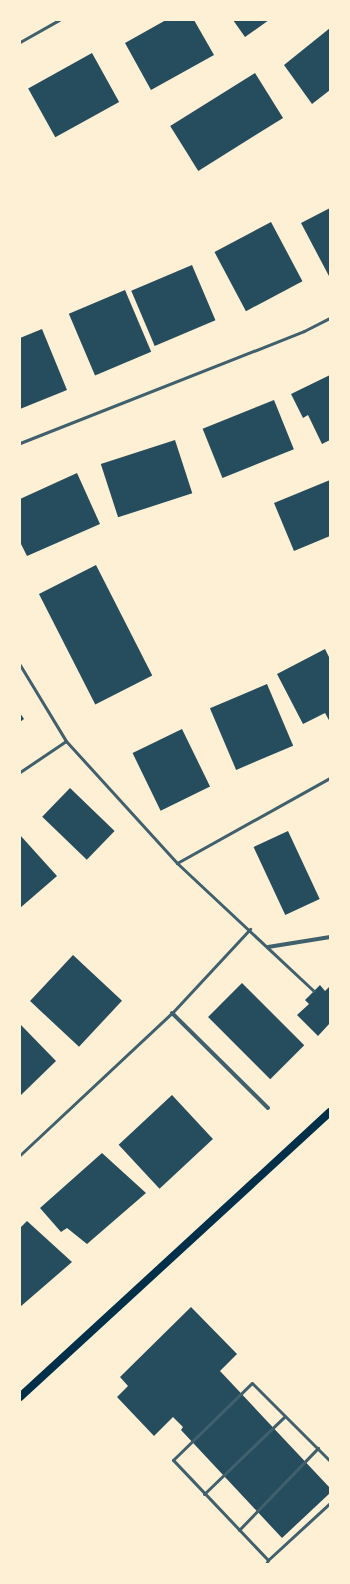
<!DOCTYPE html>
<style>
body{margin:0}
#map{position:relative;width:350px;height:1584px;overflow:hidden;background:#fdf0d5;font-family:"Noto Sans",sans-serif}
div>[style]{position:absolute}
.building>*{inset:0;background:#264d5e;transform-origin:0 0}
.service>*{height:3px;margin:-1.5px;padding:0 1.5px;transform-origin:1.5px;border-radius:1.5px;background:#3f606c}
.minor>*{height:4px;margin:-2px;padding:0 2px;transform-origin:2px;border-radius:2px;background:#3f606c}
.secondary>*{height:8px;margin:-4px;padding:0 4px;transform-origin:4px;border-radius:4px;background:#003049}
span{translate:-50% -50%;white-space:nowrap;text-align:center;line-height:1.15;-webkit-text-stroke:3px #fdf0d5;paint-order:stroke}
.frame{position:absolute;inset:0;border:21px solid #fdf0d5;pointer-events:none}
</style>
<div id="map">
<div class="building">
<i style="clip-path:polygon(166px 20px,194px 20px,214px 55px,151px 90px,125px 43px)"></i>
<i style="clip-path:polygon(233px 20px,269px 20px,245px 37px)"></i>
<i style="clip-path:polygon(330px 28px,330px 90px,312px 104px,284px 65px)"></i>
<i style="left:92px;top:53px;width:56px;height:73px;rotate:61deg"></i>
<i style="left:255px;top:73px;width:53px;height:100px;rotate:58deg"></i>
<i style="clip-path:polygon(330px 208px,330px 278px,301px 223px)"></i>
<i style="left:271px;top:222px;width:67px;height:64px;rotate:62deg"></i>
<i style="left:192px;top:265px;width:60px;height:66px;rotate:67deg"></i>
<i style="left:125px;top:290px;width:67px;height:61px;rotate:67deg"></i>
<i style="clip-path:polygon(42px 329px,67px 390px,20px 409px,20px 338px)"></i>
<i style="clip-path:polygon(330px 375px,330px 440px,322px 444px,308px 415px,303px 418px,291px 394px)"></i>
<i style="left:274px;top:400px;width:53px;height:77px;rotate:68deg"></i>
<i style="left:175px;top:440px;width:56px;height:78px;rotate:72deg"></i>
<i style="clip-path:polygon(77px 473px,100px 524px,27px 556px,20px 542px,20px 499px)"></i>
<i style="clip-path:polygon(330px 480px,330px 536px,294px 551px,274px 503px)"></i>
<i style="left:96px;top:565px;width:124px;height:64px;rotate:63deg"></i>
<i style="clip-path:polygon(325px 649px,330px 659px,330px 722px,325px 713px,303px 724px,277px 674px)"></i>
<i style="left:267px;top:684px;width:67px;height:62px;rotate:67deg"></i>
<i style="clip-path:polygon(20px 713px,24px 719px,20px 722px)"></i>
<i style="left:182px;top:729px;width:64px;height:55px;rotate:64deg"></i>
<i style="left:70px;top:788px;width:62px;height:40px;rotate:44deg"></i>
<i style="left:288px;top:831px;width:75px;height:38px;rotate:65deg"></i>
<i style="clip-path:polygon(20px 835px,57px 876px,20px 908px)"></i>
<i style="left:73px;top:955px;width:67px;height:63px;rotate:43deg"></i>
<i style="left:242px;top:983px;width:88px;height:48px;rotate:45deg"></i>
<i style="clip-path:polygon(320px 985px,325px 991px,330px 986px,330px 1023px,318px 1036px,297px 1015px,309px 1004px,305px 1000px)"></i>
<i style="clip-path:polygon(20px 1024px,56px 1061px,20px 1096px)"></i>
<i style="left:172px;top:1095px;width:60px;height:73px;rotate:47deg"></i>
<i style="clip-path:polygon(102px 1153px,146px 1193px,87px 1244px,67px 1228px,61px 1232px,40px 1208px)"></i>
<i style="clip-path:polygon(27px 1221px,72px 1262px,20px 1307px,20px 1228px)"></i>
<i style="clip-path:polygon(191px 1307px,237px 1354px,220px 1371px,330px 1488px,330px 1493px,282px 1538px,181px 1430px,183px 1427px,173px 1417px,154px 1436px,117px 1397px,128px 1386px,120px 1377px)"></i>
</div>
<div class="service">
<i style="left:20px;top:42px;width:45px;rotate:-29.4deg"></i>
<i style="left:20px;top:443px;width:305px;rotate:-21.5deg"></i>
<i style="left:304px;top:331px;width:29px;rotate:-27deg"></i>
<i style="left:20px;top:665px;width:89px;rotate:58.8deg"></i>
<i style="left:66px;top:741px;width:165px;rotate:47.7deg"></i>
<i style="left:177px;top:863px;width:187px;rotate:43.1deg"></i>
<i style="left:20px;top:772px;width:55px;rotate:-34deg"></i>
<i style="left:177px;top:863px;width:175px;rotate:-29.1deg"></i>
<i style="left:20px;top:1155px;width:208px;rotate:-43.1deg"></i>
<i style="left:172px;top:1013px;width:115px;rotate:-47.1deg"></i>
<i style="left:204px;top:1494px;width:112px;rotate:-43.9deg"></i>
<i style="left:239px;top:1530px;width:114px;rotate:-46.1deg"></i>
<i style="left:268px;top:1560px;width:138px;rotate:-133.5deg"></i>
<i style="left:173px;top:1460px;width:110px;rotate:-44.3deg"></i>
<i style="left:252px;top:1383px;width:110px;rotate:45deg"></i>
<i style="left:266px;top:1564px;width:4px;rotate:-63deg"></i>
<i style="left:268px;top:1560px;width:84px;rotate:-42.6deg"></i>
</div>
<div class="minor">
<i style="left:268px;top:947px;width:63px;rotate:-9.2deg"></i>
<i style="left:172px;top:1013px;width:135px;rotate:44.7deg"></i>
</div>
<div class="secondary">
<i style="left:20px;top:1397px;width:421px;rotate:-42.6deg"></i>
</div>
<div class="frame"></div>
</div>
